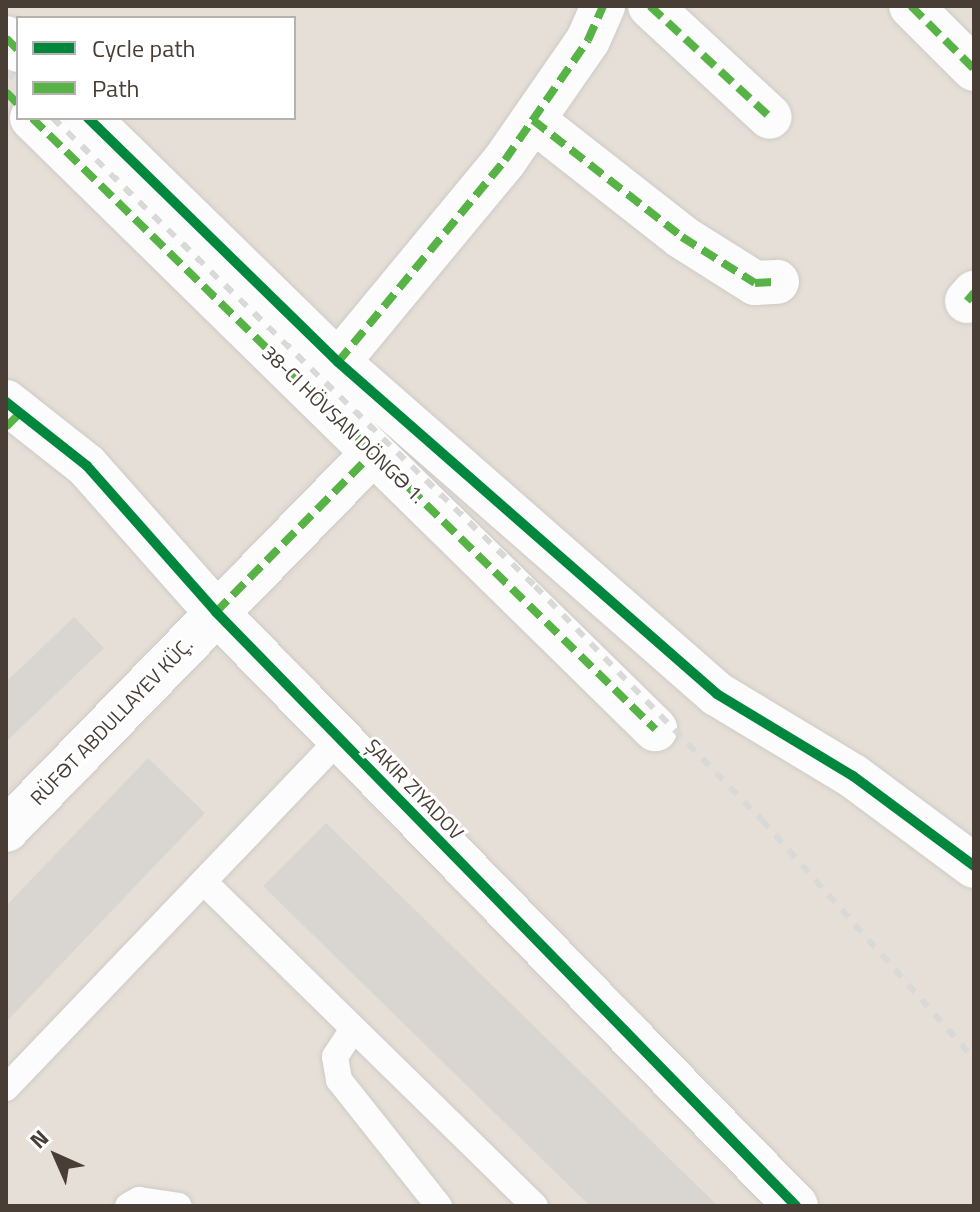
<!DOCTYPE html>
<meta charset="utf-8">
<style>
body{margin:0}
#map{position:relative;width:980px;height:1212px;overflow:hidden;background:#f1eeea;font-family:"Titillium Web",sans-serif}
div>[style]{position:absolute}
.residential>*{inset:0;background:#e6dfd7}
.building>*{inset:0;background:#d9d5d1}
.roads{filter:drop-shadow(0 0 2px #cecac6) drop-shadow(0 0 2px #cecac6)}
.lane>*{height:26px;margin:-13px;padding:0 13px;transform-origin:13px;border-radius:13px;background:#fdfcfc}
.street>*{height:44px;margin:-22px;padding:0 22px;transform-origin:22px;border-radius:22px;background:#fdfcfc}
.rail>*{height:6px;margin-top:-3px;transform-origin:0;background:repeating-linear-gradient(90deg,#d9d9d8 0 10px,transparent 0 20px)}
.quiet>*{height:8px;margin-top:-4px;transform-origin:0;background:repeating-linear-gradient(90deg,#57b346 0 16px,transparent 0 24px)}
.cycleway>*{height:10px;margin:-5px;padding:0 5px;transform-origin:5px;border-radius:5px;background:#00873e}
span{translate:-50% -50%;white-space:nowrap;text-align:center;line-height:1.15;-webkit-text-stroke:6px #fff;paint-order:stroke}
.street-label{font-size:20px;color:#483e36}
.frame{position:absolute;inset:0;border:8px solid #483e36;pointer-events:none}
.legend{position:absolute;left:16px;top:16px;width:280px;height:104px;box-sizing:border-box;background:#fff;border:2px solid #b6b2af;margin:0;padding:10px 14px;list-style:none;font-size:24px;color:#483e36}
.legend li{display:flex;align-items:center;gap:16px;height:40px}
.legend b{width:40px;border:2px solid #b6b2af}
.north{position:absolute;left:16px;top:1116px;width:80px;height:80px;-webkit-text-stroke:6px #fff;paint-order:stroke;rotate:315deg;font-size:22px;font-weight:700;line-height:32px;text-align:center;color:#483e36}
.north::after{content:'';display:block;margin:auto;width:28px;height:36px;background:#483e36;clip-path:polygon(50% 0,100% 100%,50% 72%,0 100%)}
</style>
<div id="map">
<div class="residential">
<i style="clip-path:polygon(evenodd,6px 6px,974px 6px,974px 1206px,6px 1206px,6px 6px,18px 18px,294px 18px,294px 118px,18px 118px,18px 18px)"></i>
</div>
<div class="building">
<i style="clip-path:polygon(74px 617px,104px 648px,6px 742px,6px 682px)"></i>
<i style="clip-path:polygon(148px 758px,205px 813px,6px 1022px,6px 906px)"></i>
<i style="clip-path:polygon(326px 823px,718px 1206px,590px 1206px,263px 886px)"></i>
</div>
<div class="roads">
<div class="lane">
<i style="left:204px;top:882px;width:463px;rotate:44.4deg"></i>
<i style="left:353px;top:1029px;width:33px;rotate:123deg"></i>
<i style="left:335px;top:1057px;width:23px;rotate:80deg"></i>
<i style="left:339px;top:1080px;width:161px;rotate:51.6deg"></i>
<i style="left:6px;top:1088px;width:484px;rotate:-46.3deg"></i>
<i style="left:128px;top:1206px;width:13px;rotate:-29deg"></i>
<i style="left:139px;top:1200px;width:40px;rotate:8.5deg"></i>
</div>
<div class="street">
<i style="left:650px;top:6px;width:163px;rotate:42.8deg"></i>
<i style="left:911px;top:6px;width:89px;rotate:45deg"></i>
<i style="left:6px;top:38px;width:17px;rotate:45deg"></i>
<i style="left:32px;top:118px;width:873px;rotate:44.44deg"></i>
<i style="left:88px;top:118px;width:349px;rotate:44.3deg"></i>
<i style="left:338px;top:362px;width:504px;rotate:41.22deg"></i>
<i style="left:717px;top:694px;width:159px;rotate:31.1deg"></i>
<i style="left:853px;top:776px;width:151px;rotate:36.6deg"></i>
<i style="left:533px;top:120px;width:189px;rotate:38.1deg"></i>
<i style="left:682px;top:237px;width:86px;rotate:32.2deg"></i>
<i style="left:755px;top:283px;width:22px;rotate:-3deg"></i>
<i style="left:967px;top:301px;width:11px;rotate:-49deg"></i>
<i style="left:338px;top:362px;width:262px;rotate:-50.4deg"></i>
<i style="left:505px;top:160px;width:146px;rotate:-55.3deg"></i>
<i style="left:588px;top:40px;width:37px;rotate:-66deg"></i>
<i style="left:6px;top:402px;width:103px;rotate:38.3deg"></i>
<i style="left:87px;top:466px;width:195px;rotate:48.5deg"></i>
<i style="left:216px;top:612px;width:830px;rotate:45.68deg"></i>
<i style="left:6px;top:830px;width:526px;rotate:-45.77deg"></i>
</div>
</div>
<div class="rail">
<i style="left:6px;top:71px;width:17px;rotate:45deg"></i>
<i style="left:53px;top:118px;width:672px;rotate:44.16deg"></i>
<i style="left:535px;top:586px;width:326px;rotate:45.9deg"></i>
<i style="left:762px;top:820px;width:319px;rotate:48.4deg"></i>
</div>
<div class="quiet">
<i style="left:650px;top:6px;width:163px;rotate:42.8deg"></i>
<i style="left:911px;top:6px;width:89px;rotate:45deg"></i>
<i style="left:6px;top:38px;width:17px;rotate:45deg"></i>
<i style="left:6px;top:92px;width:17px;rotate:45deg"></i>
<i style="left:32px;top:118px;width:873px;rotate:44.44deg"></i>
<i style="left:533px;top:120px;width:189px;rotate:38.1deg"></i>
<i style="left:682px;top:237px;width:86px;rotate:32.2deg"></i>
<i style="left:755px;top:283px;width:22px;rotate:-3deg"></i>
<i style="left:967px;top:301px;width:11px;rotate:-49deg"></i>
<i style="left:338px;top:362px;width:262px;rotate:-50.4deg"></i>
<i style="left:505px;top:160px;width:146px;rotate:-55.3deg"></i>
<i style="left:588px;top:40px;width:37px;rotate:-66deg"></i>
<i style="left:6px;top:427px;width:23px;rotate:-45deg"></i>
<i style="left:216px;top:612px;width:223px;rotate:-45.4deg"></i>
</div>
<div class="cycleway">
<i style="left:88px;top:118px;width:349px;rotate:44.3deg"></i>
<i style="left:338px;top:362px;width:504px;rotate:41.22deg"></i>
<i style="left:717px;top:694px;width:159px;rotate:31.1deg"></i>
<i style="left:853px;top:776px;width:151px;rotate:36.6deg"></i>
<i style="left:6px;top:402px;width:103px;rotate:38.3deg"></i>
<i style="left:87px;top:466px;width:195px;rotate:48.5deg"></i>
<i style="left:216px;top:612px;width:830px;rotate:45.68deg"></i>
</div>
<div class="street-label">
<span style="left:344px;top:424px;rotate:44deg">38-CI HÖVSAN DÖNGƏ 1.</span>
<span style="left:111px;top:721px;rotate:-46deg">RÜFƏT ABDULLAYEV KÜÇ.</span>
<span style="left:415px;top:789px;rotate:46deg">ŞAKIR ZIYADOV</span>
</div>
<div class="frame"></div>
<ul class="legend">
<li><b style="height:10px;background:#00873e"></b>Cycle path</li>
<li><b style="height:10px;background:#57b346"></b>Path</li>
</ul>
<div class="north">N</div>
</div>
